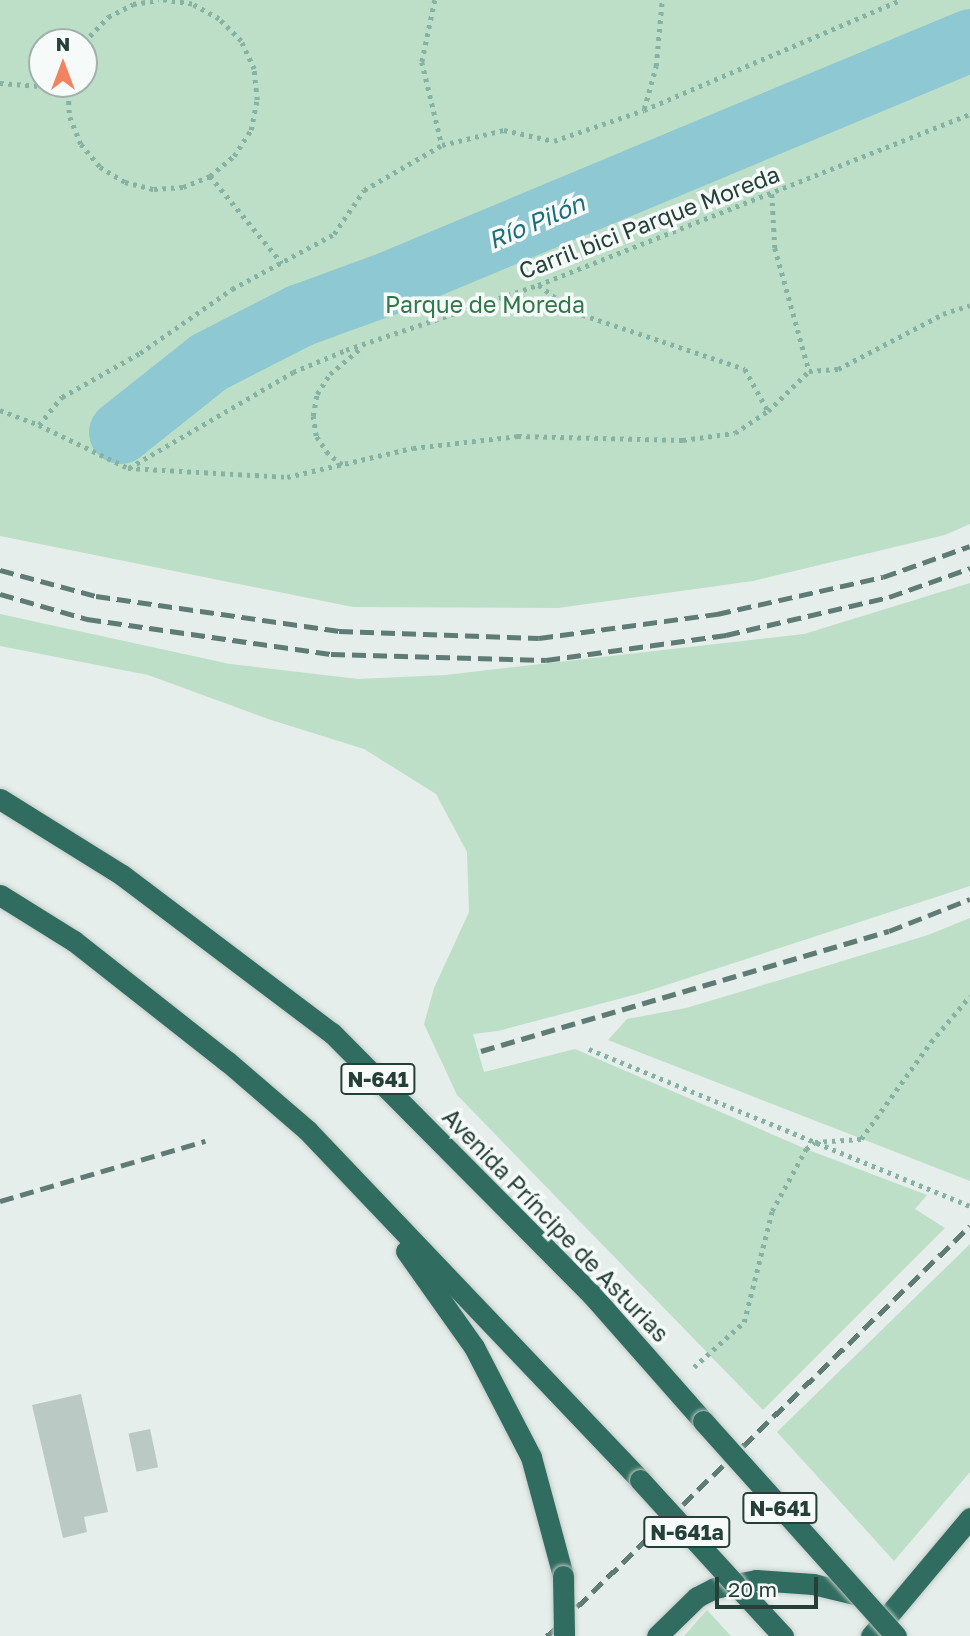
<!DOCTYPE html>
<meta charset="utf-8">
<style>
body{margin:0}
#map{position:relative;width:970px;height:1636px;overflow:hidden;background:#e5eeea;font-family:"Golos Text",sans-serif}
div>[style]{position:absolute}
.green>*{inset:0;background:#bedfc7}
.river>*{height:63px;margin:-31.5px;padding:0 31.5px;transform-origin:31.5px;border-radius:31.5px;background:#8ec8d2}
.building>*{inset:0;background:#bac9c3;transform-origin:0 0}
.path>*{height:4.5px;margin-top:-2.25px;transform-origin:0;background:repeating-linear-gradient(90deg,#86b2a4 0 3.5px,transparent 0 8.5px)}
.roads{filter:drop-shadow(0 0 2px #c2cac8) drop-shadow(0 0 2px #c2cac8)}
.highway>*{height:21px;margin:-10.5px;padding:0 10.5px;transform-origin:10.5px;border-radius:10.5px;background:#306d60}
.rail>*{height:5px;margin-top:-2.5px;transform-origin:0;background:repeating-linear-gradient(90deg,#5f7c74 0 14px,transparent 0 21px)}
.bridges{filter:drop-shadow(0 0 2px #c2cac8) drop-shadow(0 0 2px #c2cac8)}
.highway-bridge>*{height:21px;margin:-10.5px;padding:0 10.5px;transform-origin:10.5px;border-radius:10.5px;background:#306d60}
span{translate:-50% -50%;white-space:nowrap;text-align:center;line-height:1.15;-webkit-text-stroke:7px #f6faf8;paint-order:stroke}
.shield-label span{padding:2px 5px;background:#f6faf8;border:2px solid;border-radius:5px;-webkit-text-stroke-width:0}
.shield-label{font-size:21px;color:#244039;font-weight:700}
.street-label{font-size:23px;color:#244039}
.park-label{font-size:23px;color:#2e784a}
.water-label{font-size:24px;color:#1d6d7d;font-style:italic}
.north{position:absolute;left:28px;top:28px;width:70px;height:70px;box-sizing:border-box;background:#f6faf8;border:2px solid #a2b0ac;border-radius:50%;rotate:0deg;font-size:19px;font-weight:700;line-height:28px;text-align:center;color:#244039}
.north::after{content:'';display:block;margin:auto;width:24px;height:32px;background:#f18360;clip-path:polygon(50% 0,100% 100%,50% 72%,0 100%)}
.scale{position:absolute;left:715px;top:1577px;width:103px;height:32px;box-sizing:border-box;border:4px solid #244039;border-top:0;padding-left:9px;font-size:21px;line-height:24px;white-space:nowrap;color:#244039;-webkit-text-stroke:5px #f6faf8;paint-order:stroke}
</style>
<div id="map">
<div class="green">
<i style="clip-path:polygon(evenodd,0 0,970px 0,970px 524px,945px 535px,753px 581px,558px 608px,353px 607px,0 536px,0 0,42px 42px,84px 42px,84px 84px,42px 84px,42px 42px)"></i>
<i style="clip-path:polygon(970px 583px,970px 886px,645px 992px,498px 1031px,473px 1034px,484px 1072px,575px 1049px,806px 1149px,927px 1195px,915px 1209px,945px 1228px,763px 1410px,457px 1095px,424px 1024px,434px 988px,469px 912px,467px 852px,436px 794px,364px 749px,268px 719px,148px 675px,0 646px,0 614px,230px 664px,358px 679px,445px 675px,804px 634px)"></i>
<i style="clip-path:polygon(970px 918px,970px 1181px,608px 1040px,627px 1019px,686px 1008px,780px 980px,928px 935px)"></i>
<i style="clip-path:polygon(970px 1244px,970px 1472px,894px 1561px,777px 1432px)"></i>
<i style="clip-path:polygon(707px 1610px,731px 1636px,684px 1636px)"></i>
</div>
<div class="river">
<i style="left:120px;top:432px;width:112px;rotate:-38.5deg"></i>
<i style="left:208px;top:362px;width:103px;rotate:-27.1deg"></i>
<i style="left:300px;top:315px;width:90px;rotate:-20deg"></i>
<i style="left:385px;top:284px;width:634px;rotate:-22.64deg"></i>
</div>
<div class="building">
<i style="clip-path:polygon(81px 1394px,108px 1512px,84px 1517px,87px 1532px,63px 1538px,32px 1405px)"></i>
<i style="left:150px;top:1429px;width:39px;height:22px;rotate:78deg"></i>
</div>
<div class="path">
<i style="left:435px;top:0;width:63px;rotate:101.8deg"></i>
<i style="left:422px;top:62px;width:85px;rotate:76.5deg"></i>
<i style="left:84px;top:42px;width:35px;rotate:-46deg"></i>
<i style="left:108px;top:17px;width:28px;rotate:-27deg"></i>
<i style="left:133px;top:4px;width:26px;rotate:-9deg"></i>
<i style="left:0;top:83px;width:67px;rotate:4.3deg"></i>
<i style="left:68px;top:84px;width:33px;rotate:87deg"></i>
<i style="left:70px;top:117px;width:29px;rotate:68deg"></i>
<i style="left:81px;top:144px;width:30px;rotate:50deg"></i>
<i style="left:100px;top:167px;width:29px;rotate:31deg"></i>
<i style="left:125px;top:182px;width:30px;rotate:14deg"></i>
<i style="left:154px;top:189px;width:29px;rotate:-4deg"></i>
<i style="left:183px;top:187px;width:29px;rotate:-22deg"></i>
<i style="left:210px;top:176px;width:31px;rotate:-40deg"></i>
<i style="left:234px;top:156px;width:31px;rotate:-57deg"></i>
<i style="left:251px;top:130px;width:31px;rotate:-79deg"></i>
<i style="left:257px;top:100px;width:31px;rotate:-96deg"></i>
<i style="left:254px;top:69px;width:31px;rotate:-115deg"></i>
<i style="left:241px;top:41px;width:31px;rotate:-135deg"></i>
<i style="left:219px;top:19px;width:31px;rotate:-151deg"></i>
<i style="left:192px;top:4px;width:29px;rotate:-172deg"></i>
<i style="left:644px;top:109px;width:45px;rotate:-74.4deg"></i>
<i style="left:656px;top:66px;width:66px;rotate:-84.8deg"></i>
<i style="left:210px;top:176px;width:113px;rotate:50.4deg"></i>
<i style="left:772px;top:194px;width:54px;rotate:86.8deg"></i>
<i style="left:775px;top:248px;width:128px;rotate:74.5deg"></i>
<i style="left:539px;top:285px;width:44px;rotate:37.6deg"></i>
<i style="left:574px;top:312px;width:180px;rotate:18.4deg"></i>
<i style="left:745px;top:369px;width:48px;rotate:61.3deg"></i>
<i style="left:0;top:410px;width:42px;rotate:21deg"></i>
<i style="left:39px;top:425px;width:99px;rotate:25.8deg"></i>
<i style="left:128px;top:468px;width:159px;rotate:3.2deg"></i>
<i style="left:287px;top:477px;width:129px;rotate:-13deg"></i>
<i style="left:413px;top:448px;width:106px;rotate:-6.5deg"></i>
<i style="left:518px;top:436px;width:165px;rotate:1.4deg"></i>
<i style="left:683px;top:440px;width:52px;rotate:-7.7deg"></i>
<i style="left:735px;top:433px;width:40px;rotate:-34deg"></i>
<i style="left:768px;top:411px;width:57px;rotate:-44.3deg"></i>
<i style="left:809px;top:371px;width:29px;rotate:-4deg"></i>
<i style="left:838px;top:369px;width:119px;rotate:-27.6deg"></i>
<i style="left:943px;top:314px;width:28px;rotate:-18deg"></i>
<i style="left:39px;top:425px;width:36px;rotate:-51deg"></i>
<i style="left:62px;top:397px;width:90px;rotate:-29.4deg"></i>
<i style="left:140px;top:353px;width:112px;rotate:-34.8deg"></i>
<i style="left:232px;top:289px;width:116px;rotate:-28.3deg"></i>
<i style="left:334px;top:234px;width:53px;rotate:-55.7deg"></i>
<i style="left:364px;top:190px;width:90px;rotate:-30deg"></i>
<i style="left:442px;top:145px;width:64px;rotate:-13.6deg"></i>
<i style="left:504px;top:130px;width:51px;rotate:12.4deg"></i>
<i style="left:554px;top:141px;width:95px;rotate:-19deg"></i>
<i style="left:644px;top:110px;width:280px;rotate:-23.2deg"></i>
<i style="left:342px;top:465px;width:18px;rotate:-142deg"></i>
<i style="left:328px;top:454px;width:22px;rotate:-124deg"></i>
<i style="left:316px;top:436px;width:20px;rotate:-99deg"></i>
<i style="left:313px;top:416px;width:22px;rotate:-80deg"></i>
<i style="left:317px;top:394px;width:24px;rotate:-57deg"></i>
<i style="left:330px;top:374px;width:42px;rotate:-40.2deg"></i>
<i style="left:129px;top:468px;width:190px;rotate:-30.3deg"></i>
<i style="left:293px;top:372px;width:57px;rotate:-22.5deg"></i>
<i style="left:346px;top:350px;width:203px;rotate:-18.7deg"></i>
<i style="left:538px;top:285px;width:465px;rotate:-21.6deg"></i>
<i style="left:589px;top:1049px;width:412px;rotate:22.4deg"></i>
<i style="left:694px;top:1367px;width:67px;rotate:-42deg"></i>
<i style="left:744px;top:1322px;width:114px;rotate:-75.8deg"></i>
<i style="left:772px;top:1211px;width:71px;rotate:-61.3deg"></i>
<i style="left:806px;top:1149px;width:11px;rotate:-38deg"></i>
<i style="left:815px;top:1142px;width:46px;rotate:-3.7deg"></i>
<i style="left:861px;top:1139px;width:120px;rotate:-54.2deg"></i>
<i style="left:931px;top:1042px;width:60px;rotate:-49.7deg"></i>
</div>
<div class="roads">
<div class="highway">
<i style="left:0;top:799px;width:144px;rotate:31.9deg"></i>
<i style="left:122px;top:875px;width:263px;rotate:37deg"></i>
<i style="left:332px;top:1033px;width:369px;rotate:45.2deg"></i>
<i style="left:592px;top:1295px;width:168px;rotate:48.6deg"></i>
<i style="left:0;top:895px;width:87px;rotate:31.9deg"></i>
<i style="left:74px;top:941px;width:196px;rotate:38.2deg"></i>
<i style="left:228px;top:1062px;width:104px;rotate:40.7deg"></i>
<i style="left:307px;top:1130px;width:483px;rotate:46.4deg"></i>
<i style="left:406px;top:1251px;width:118px;rotate:54.7deg"></i>
<i style="left:474px;top:1347px;width:124px;rotate:62.6deg"></i>
<i style="left:531px;top:1457px;width:123px;rotate:74.9deg"></i>
<i style="left:735px;top:1584px;width:71px;rotate:47.3deg"></i>
<i style="left:657px;top:1636px;width:56px;rotate:-44.3deg"></i>
<i style="left:697px;top:1597px;width:20px;rotate:-27deg"></i>
<i style="left:715px;top:1588px;width:42px;rotate:-11deg"></i>
<i style="left:756px;top:1580px;width:57px;rotate:4deg"></i>
<i style="left:813px;top:1584px;width:46px;rotate:13.7deg"></i>
<i style="left:871px;top:1636px;width:154px;rotate:-50deg"></i>
</div>
</div>
<div class="rail">
<i style="left:0;top:570px;width:99px;rotate:15.2deg"></i>
<i style="left:96px;top:596px;width:246px;rotate:8.2deg"></i>
<i style="left:339px;top:631px;width:200px;rotate:2deg"></i>
<i style="left:539px;top:638px;width:180px;rotate:-7.7deg"></i>
<i style="left:717px;top:614px;width:170px;rotate:-12.6deg"></i>
<i style="left:883px;top:577px;width:92px;rotate:-19.6deg"></i>
<i style="left:0;top:594px;width:91px;rotate:16deg"></i>
<i style="left:87px;top:619px;width:246px;rotate:8.2deg"></i>
<i style="left:331px;top:654px;width:215px;rotate:1.6deg"></i>
<i style="left:546px;top:660px;width:182px;rotate:-7.9deg"></i>
<i style="left:726px;top:635px;width:167px;rotate:-13.1deg"></i>
<i style="left:889px;top:597px;width:86px;rotate:-19.7deg"></i>
<i style="left:481px;top:1051px;width:425px;rotate:-16.4deg"></i>
<i style="left:889px;top:931px;width:87px;rotate:-21.6deg"></i>
<i style="left:0;top:1201px;width:214px;rotate:-16.3deg"></i>
<i style="left:547px;top:1636px;width:589px;rotate:-44.11deg"></i>
</div>
<div class="bridges">
<div class="highway-bridge">
<i style="left:703px;top:1421px;width:289px;rotate:48.1deg"></i>
<i style="left:640px;top:1480px;width:141px;rotate:47.6deg"></i>
<i style="left:563px;top:1576px;width:60px;rotate:89deg"></i>
</div>
</div>
<div class="shield-label">
<span style="left:378px;top:1079px">N-641</span>
<span style="left:780px;top:1508px">N-641</span>
<span style="left:687px;top:1532px">N-641a</span>
</div>
<div class="street-label">
<span style="left:649px;top:222px;rotate:-21deg">Carril bici Parque Moreda</span>
<span style="left:556px;top:1225px;rotate:46deg">Avenida Príncipe de Asturias</span>
</div>
<div class="park-label">
<span style="left:485px;top:304px">Parque de Moreda</span>
</div>
<div class="water-label">
<span style="left:536px;top:221px;rotate:-23deg">Río Pilón</span>
</div>
<div class="north">N</div>
<div class="scale">20 m</div>
</div>
